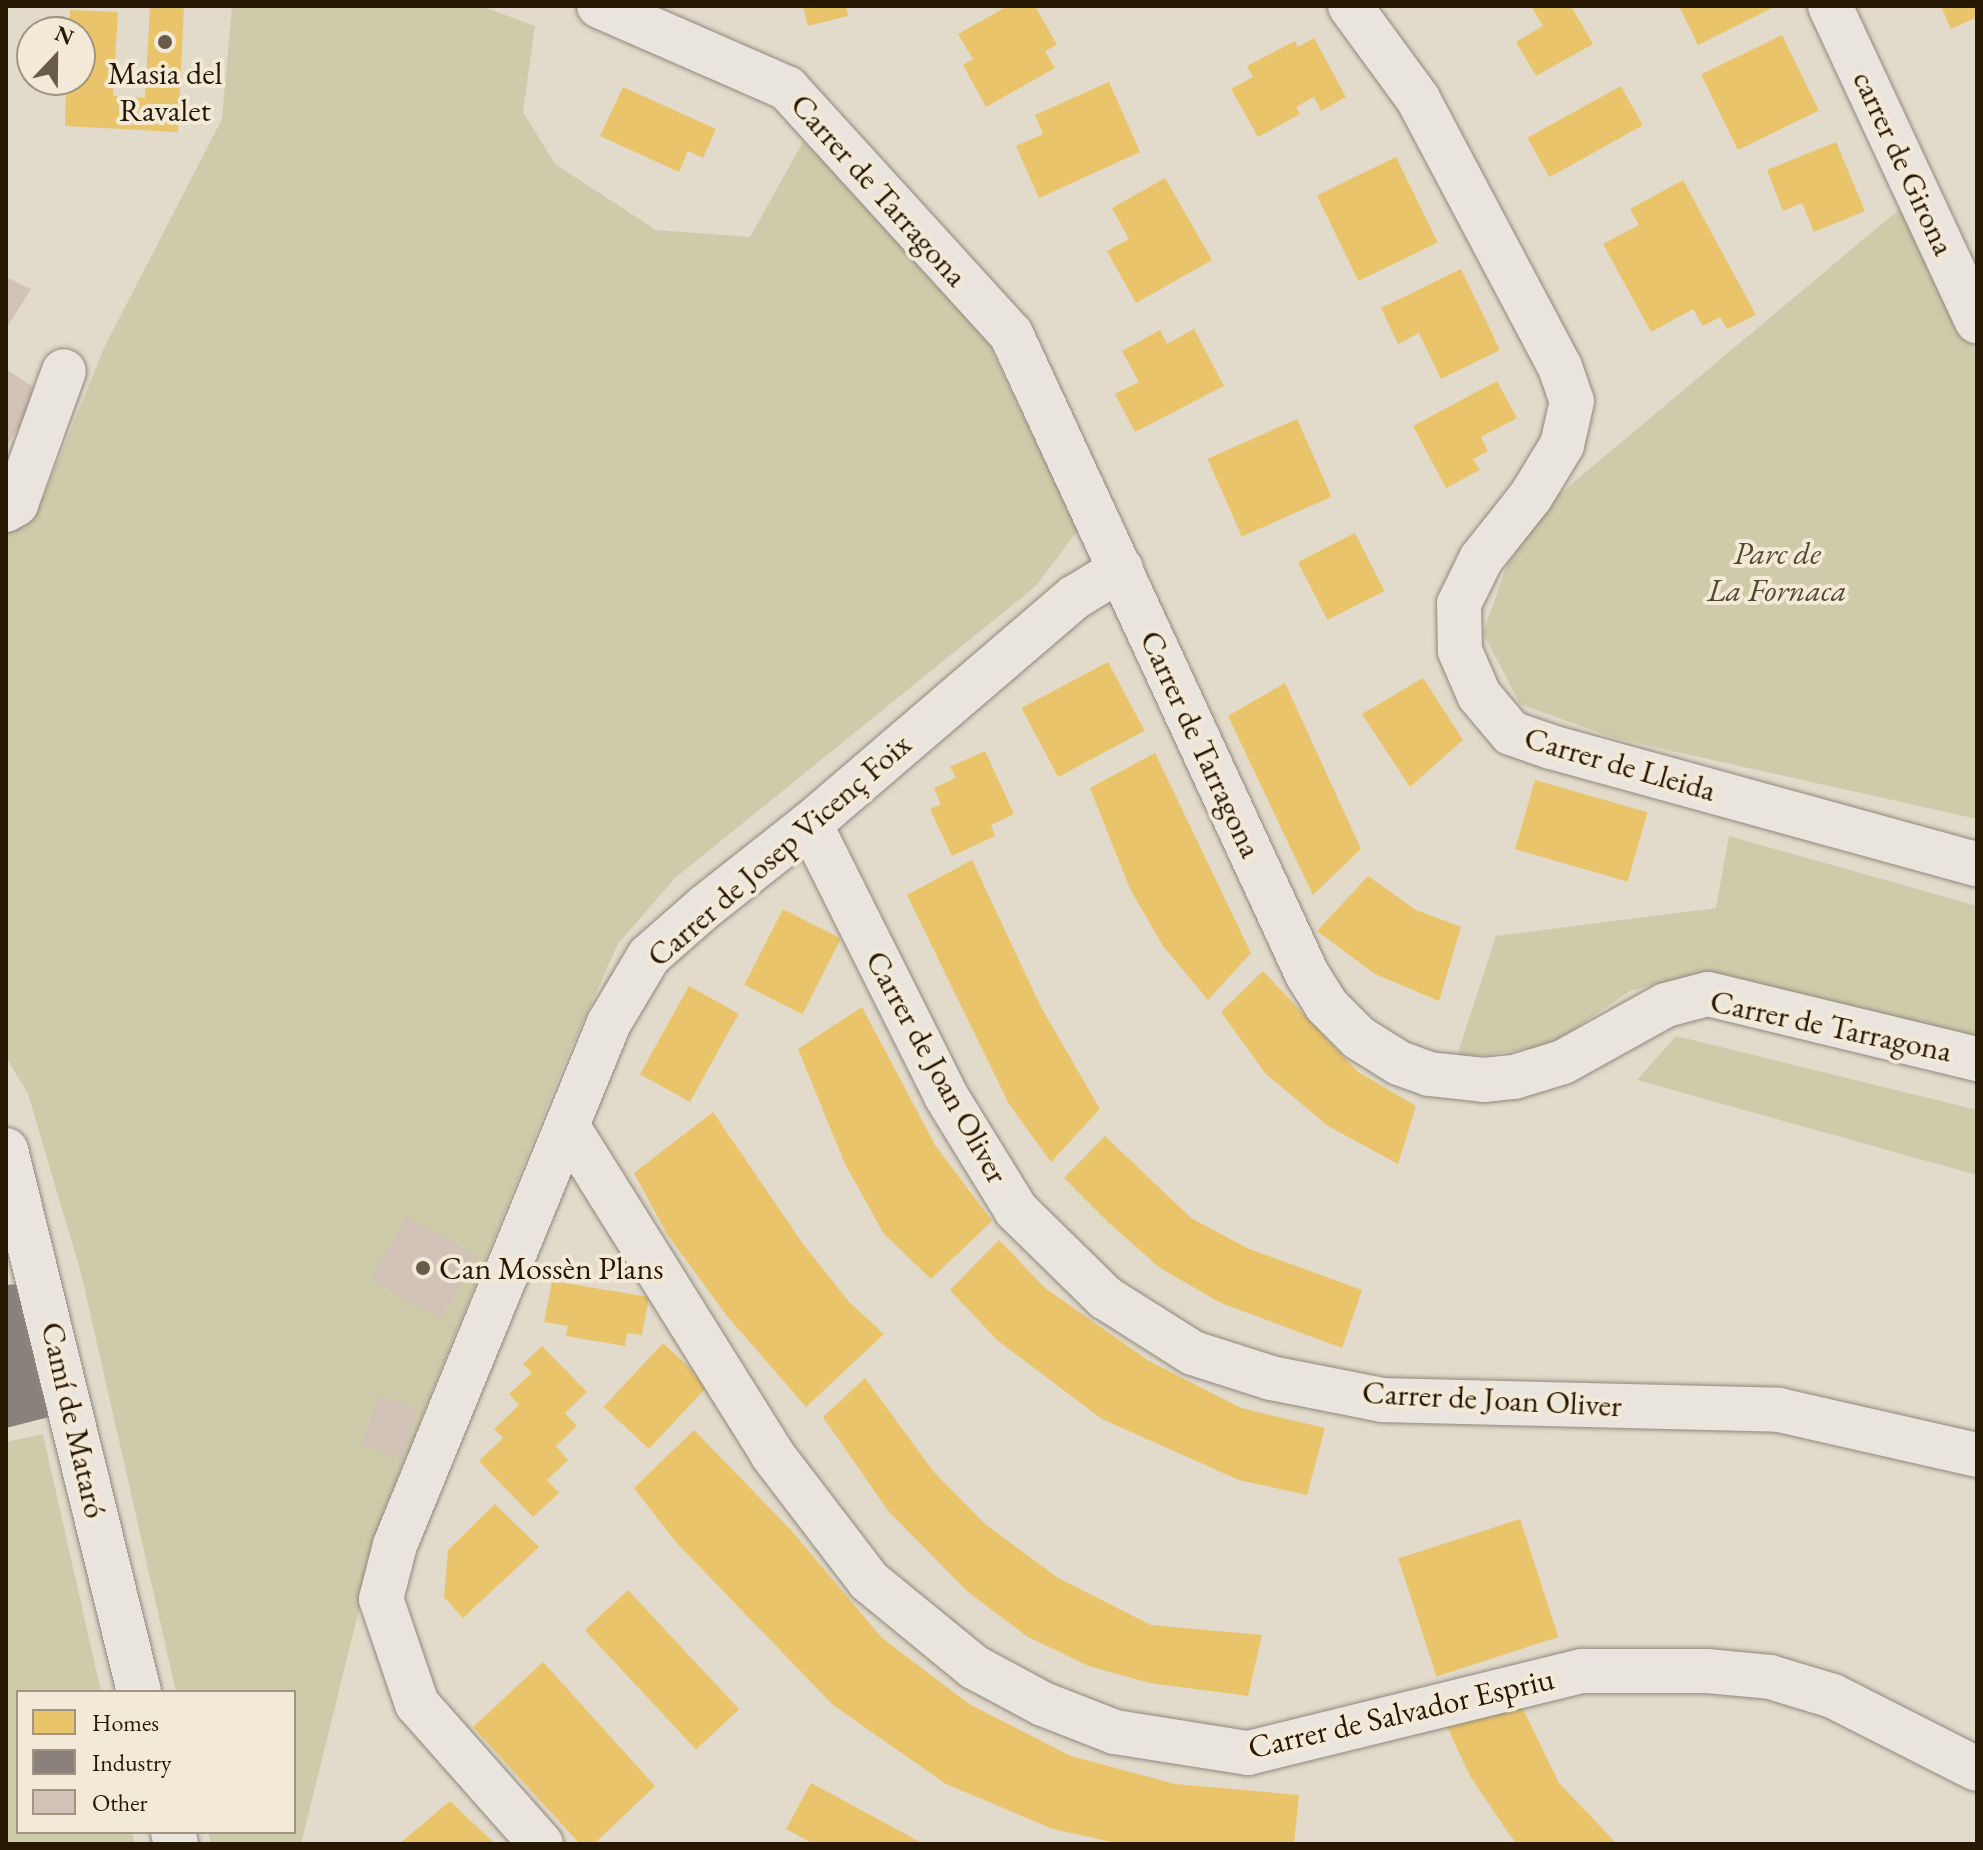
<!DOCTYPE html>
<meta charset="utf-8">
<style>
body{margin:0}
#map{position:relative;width:1983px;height:1850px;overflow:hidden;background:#e2dacb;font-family:"EB Garamond",serif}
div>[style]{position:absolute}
.green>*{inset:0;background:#cecbab}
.homes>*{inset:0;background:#e9c46a;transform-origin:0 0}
.industry>*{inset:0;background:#8a817c}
.building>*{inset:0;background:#d2c3b8;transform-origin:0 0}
.roads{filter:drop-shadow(0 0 2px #8f897d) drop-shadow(0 0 2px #8f897d)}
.minor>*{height:44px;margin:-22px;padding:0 22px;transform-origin:22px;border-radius:22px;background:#e9e4dd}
.dots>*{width:22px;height:22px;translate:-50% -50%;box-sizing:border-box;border:4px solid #f3e9d7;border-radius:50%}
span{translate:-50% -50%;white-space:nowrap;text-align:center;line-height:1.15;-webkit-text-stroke:8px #f3e9d7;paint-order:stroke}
.poi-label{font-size:32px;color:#261701}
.left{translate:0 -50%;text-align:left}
.street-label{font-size:32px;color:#261701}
.park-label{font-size:32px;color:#53492c;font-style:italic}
.frame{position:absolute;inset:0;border:8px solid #261701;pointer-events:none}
.legend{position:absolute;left:16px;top:1690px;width:280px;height:144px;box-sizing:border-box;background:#f3e9d7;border:2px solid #a19581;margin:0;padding:10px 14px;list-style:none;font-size:24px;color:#261701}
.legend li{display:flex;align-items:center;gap:16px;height:40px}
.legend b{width:40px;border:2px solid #a19581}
.north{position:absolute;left:16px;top:16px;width:80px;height:80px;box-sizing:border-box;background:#f3e9d7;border:2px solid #a19581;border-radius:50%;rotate:22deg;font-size:22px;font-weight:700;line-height:32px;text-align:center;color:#261701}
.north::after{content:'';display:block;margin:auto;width:28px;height:36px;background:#685b48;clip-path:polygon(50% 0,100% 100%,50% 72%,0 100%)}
</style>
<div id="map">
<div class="green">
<i style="clip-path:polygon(232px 6px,481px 6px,535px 26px,523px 112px,555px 164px,656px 230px,750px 237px,803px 142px,878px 211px,987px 341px,1078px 530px,1036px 586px,675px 878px,618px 944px,565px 1062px,383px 1513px,301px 1844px,211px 1844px,208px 1832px,294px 1832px,294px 1692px,176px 1692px,81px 1273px,28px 1094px,6px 1057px,6px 497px,43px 498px,104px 348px,222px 119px)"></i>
<i style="clip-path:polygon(1908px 202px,1977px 356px,1977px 819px,1614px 738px,1520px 704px,1483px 633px,1507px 565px,1550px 502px)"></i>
<i style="clip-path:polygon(1729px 836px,1977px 906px,1977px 1039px,1704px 972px,1630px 991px,1549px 1046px,1456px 1059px,1496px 936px,1716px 908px)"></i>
<i style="clip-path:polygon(1676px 1036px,1977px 1110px,1977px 1175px,1637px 1080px)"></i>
<i style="clip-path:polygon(43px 1434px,101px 1692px,18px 1692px,18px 1832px,132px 1832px,135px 1844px,6px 1844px,6px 1442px)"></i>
</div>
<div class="homes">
<i style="clip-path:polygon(150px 6px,184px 6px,178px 132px,65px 126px,66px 80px,80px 80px,80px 32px,69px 32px,70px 10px,118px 12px,113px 96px,145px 98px)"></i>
<i style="clip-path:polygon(803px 6px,846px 6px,848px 16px,808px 26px)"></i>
<i style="clip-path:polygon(1008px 6px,1035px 6px,1057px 45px,1045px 51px,1055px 68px,986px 107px,963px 65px,973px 59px,958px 34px)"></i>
<i style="clip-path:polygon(1531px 6px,1571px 6px,1593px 44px,1536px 76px,1516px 42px,1543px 26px)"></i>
<i style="clip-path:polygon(1679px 6px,1776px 6px,1698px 45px)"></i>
<i style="clip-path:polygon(1941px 6px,1977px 6px,1977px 17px,1951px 29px)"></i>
<i style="left:1782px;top:35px;width:84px;height:90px;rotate:64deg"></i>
<i style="clip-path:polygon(1314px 38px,1346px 97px,1321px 111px,1314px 97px,1296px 107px,1300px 114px,1258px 137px,1231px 89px,1253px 77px,1247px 66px,1295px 41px,1298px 47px)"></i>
<i style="clip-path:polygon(1109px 82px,1140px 152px,1039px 198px,1016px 146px,1043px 134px,1035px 115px)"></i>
<i style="left:1621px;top:86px;width:45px;height:107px;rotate:61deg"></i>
<i style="clip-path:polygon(623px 87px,716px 129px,703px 158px,688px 151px,679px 172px,600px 136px)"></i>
<i style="clip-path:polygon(1836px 142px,1865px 211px,1814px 232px,1802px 203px,1783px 211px,1767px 170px)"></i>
<i style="left:1396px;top:157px;width:95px;height:88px;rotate:64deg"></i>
<i style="clip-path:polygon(1165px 178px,1212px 260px,1136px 303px,1107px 251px,1129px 239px,1112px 208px)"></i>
<i style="clip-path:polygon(1683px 180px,1756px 315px,1727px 329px,1720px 317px,1703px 326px,1693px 309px,1651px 332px,1603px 244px,1639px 225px,1630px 209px)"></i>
<i style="clip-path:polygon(1461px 269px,1500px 350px,1441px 379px,1419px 333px,1398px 344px,1381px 308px)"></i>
<i style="clip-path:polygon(1194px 329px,1224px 386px,1135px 432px,1115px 394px,1139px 382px,1122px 351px,1160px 330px,1167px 344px)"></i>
<i style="clip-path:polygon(1497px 381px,1517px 418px,1481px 437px,1488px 451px,1473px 459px,1480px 470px,1446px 488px,1413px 426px)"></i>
<i style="left:1297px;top:419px;width:85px;height:98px;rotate:66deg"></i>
<i style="left:1355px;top:533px;width:65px;height:64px;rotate:63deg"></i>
<i style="left:1108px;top:662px;width:78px;height:98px;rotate:62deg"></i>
<i style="clip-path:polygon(1423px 678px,1463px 740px,1410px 787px,1362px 714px)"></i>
<i style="clip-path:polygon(1285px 683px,1361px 849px,1313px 895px,1228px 716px)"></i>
<i style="clip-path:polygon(985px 751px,1014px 814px,991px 825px,995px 836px,952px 856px,930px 809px,941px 804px,934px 788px,956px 778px,950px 767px)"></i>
<i style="clip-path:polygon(1155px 753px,1251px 953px,1208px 1000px,1163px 946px,1130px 889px,1090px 788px)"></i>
<i style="left:1535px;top:780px;width:117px;height:72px;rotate:16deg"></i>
<i style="clip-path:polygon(972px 860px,1041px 1007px,1100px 1109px,1051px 1162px,1009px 1104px,907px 895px)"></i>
<i style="clip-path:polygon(1368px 876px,1416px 910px,1461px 927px,1439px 1001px,1375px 974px,1317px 931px)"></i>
<i style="left:783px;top:909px;width:65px;height:85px;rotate:27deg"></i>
<i style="clip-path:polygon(1263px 971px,1358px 1072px,1416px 1106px,1398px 1164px,1328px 1126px,1265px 1073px,1221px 1012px)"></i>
<i style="left:689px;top:986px;width:57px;height:101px;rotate:29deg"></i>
<i style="clip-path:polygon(862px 1007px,935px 1145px,992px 1221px,931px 1279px,884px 1234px,845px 1164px,798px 1049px)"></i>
<i style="clip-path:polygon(713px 1112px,803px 1244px,850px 1303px,884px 1334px,806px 1407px,727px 1316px,667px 1234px,634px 1173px)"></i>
<i style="clip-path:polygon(1105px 1136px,1191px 1218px,1247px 1248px,1362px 1290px,1342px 1348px,1221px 1303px,1160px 1268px,1109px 1223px,1064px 1178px)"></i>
<i style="clip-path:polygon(999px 1240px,1045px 1288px,1149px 1361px,1241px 1408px,1325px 1428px,1307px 1495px,1239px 1480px,1102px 1419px,997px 1340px,950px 1290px)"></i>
<i style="clip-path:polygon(552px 1281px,649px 1297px,642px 1335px,627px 1333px,625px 1346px,566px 1336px,568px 1326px,544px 1322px)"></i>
<i style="left:663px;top:1343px;width:62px;height:87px;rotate:43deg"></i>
<i style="clip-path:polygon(542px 1346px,587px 1392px,565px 1413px,577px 1426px,556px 1446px,568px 1460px,547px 1480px,559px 1493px,533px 1517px,479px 1461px,503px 1438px,494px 1429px,519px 1405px,509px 1394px,532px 1373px,523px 1364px)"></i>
<i style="clip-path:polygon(865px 1378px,933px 1471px,985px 1524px,1058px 1578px,1151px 1625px,1262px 1635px,1248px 1696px,1150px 1683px,1089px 1666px,1028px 1637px,968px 1592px,889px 1512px,823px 1417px)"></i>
<i style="clip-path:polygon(694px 1430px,791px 1530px,882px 1638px,969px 1704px,1071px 1756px,1175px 1784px,1299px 1795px,1294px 1844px,1121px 1844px,1053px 1829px,946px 1784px,833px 1705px,675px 1541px,634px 1488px)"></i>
<i style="clip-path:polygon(495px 1504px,539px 1547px,463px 1618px,444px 1597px,448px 1550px)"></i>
<i style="left:1520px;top:1519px;width:124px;height:128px;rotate:72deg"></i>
<i style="left:628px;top:1590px;width:163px;height:59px;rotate:47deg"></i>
<i style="clip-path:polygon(543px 1662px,655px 1786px,594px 1844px,580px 1844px,473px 1727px)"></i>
<i style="clip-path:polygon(1521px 1705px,1559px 1783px,1617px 1844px,1517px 1844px,1509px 1834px,1470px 1776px,1444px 1720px)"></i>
<i style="clip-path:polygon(811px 1783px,924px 1844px,814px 1844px,786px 1829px)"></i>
<i style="clip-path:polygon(450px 1801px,495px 1844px,399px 1844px)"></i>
</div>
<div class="industry">
<i style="clip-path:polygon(19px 1284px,53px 1416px,6px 1428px,6px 1285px)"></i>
</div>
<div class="building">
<i style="clip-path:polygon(6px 277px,31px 289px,6px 329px)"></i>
<i style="clip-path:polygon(6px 369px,41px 392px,6px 447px)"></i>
<i style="left:407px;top:1216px;width:81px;height:73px;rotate:30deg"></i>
<i style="left:378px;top:1396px;width:42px;height:52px;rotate:19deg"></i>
</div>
<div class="roads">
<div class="minor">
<i style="left:599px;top:6px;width:205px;rotate:23.6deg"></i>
<i style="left:787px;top:88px;width:333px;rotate:47.7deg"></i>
<i style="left:1011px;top:334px;width:705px;rotate:65.18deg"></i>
<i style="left:1307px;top:974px;width:36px;rotate:58deg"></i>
<i style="left:1326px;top:1005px;width:47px;rotate:45deg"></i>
<i style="left:1359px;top:1038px;width:47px;rotate:32deg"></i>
<i style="left:1399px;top:1063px;width:32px;rotate:20deg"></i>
<i style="left:1429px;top:1074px;width:55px;rotate:6.2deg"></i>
<i style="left:1484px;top:1080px;width:30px;rotate:-6deg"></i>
<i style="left:1514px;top:1077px;width:51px;rotate:-17deg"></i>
<i style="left:1563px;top:1062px;width:118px;rotate:-29deg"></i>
<i style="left:1666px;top:1005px;width:43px;rotate:-14.7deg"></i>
<i style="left:1708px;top:994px;width:277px;rotate:13.6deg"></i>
<i style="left:1350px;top:6px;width:115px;rotate:53.8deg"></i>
<i style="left:1418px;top:99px;width:303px;rotate:62.1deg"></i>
<i style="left:1560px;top:367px;width:36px;rotate:71deg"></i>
<i style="left:1572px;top:401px;width:45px;rotate:102.8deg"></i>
<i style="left:1562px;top:445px;width:60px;rotate:121.3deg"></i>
<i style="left:1531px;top:496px;width:80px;rotate:128.4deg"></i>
<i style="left:1481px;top:559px;width:50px;rotate:116.1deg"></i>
<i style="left:1459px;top:604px;width:47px;rotate:88.8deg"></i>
<i style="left:1460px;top:651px;width:48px;rotate:66.6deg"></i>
<i style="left:1479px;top:695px;width:50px;rotate:49.9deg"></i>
<i style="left:1511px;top:733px;width:42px;rotate:19.3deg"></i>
<i style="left:1551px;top:747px;width:442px;rotate:15.4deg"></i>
<i style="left:1830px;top:6px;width:348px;rotate:65deg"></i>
<i style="left:6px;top:510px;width:12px;rotate:-31deg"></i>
<i style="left:16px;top:504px;width:141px;rotate:-70.2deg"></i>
<i style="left:810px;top:824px;width:304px;rotate:63.4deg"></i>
<i style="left:946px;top:1096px;width:134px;rotate:58.4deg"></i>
<i style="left:1016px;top:1210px;width:126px;rotate:44.4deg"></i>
<i style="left:1106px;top:1298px;width:103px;rotate:32.3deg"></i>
<i style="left:1193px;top:1353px;width:82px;rotate:17.8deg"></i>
<i style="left:1271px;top:1378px;width:113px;rotate:11.2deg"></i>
<i style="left:1382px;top:1400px;width:397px;rotate:1.4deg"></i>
<i style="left:1779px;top:1410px;width:203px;rotate:12.8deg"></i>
<i style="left:568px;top:1127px;width:385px;rotate:58deg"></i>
<i style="left:772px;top:1454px;width:160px;rotate:52.6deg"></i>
<i style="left:869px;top:1581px;width:136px;rotate:39.3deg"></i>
<i style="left:974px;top:1667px;width:78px;rotate:28.2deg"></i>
<i style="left:1043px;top:1704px;width:77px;rotate:21.3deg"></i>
<i style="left:1115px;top:1732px;width:135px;rotate:9deg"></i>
<i style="left:1248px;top:1753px;width:345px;rotate:-13.8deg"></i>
<i style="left:1583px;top:1671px;width:124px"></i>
<i style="left:1707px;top:1671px;width:63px;rotate:5.4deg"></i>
<i style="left:1770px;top:1677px;width:66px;rotate:16.8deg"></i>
<i style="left:1833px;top:1696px;width:161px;rotate:26.9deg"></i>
<i style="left:6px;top:1150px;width:558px;rotate:76.21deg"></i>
<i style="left:173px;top:1832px;width:12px;rotate:76deg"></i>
<i style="left:541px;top:1844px;width:187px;rotate:-131.5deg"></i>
<i style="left:417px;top:1704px;width:111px;rotate:-108.9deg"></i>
<i style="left:381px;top:1599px;width:56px;rotate:-75.5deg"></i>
<i style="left:395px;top:1545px;width:564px;rotate:-67.71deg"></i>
<i style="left:609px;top:1023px;width:78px;rotate:-59.2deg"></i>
<i style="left:649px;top:956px;width:76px;rotate:-41.3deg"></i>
<i style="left:706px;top:906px;width:132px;rotate:-38.3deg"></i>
<i style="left:810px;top:824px;width:349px;rotate:-40.6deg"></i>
<i style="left:1075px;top:597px;width:54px;rotate:-31.3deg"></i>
</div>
</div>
<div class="dots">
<i style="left:165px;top:42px;background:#685b48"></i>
<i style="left:423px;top:1268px;background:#685b48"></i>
</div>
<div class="poi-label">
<span style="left:165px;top:92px">Masia del<br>Ravalet</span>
<span class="left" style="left:439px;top:1268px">Can Mossèn Plans</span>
</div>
<div class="street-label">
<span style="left:1904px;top:163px;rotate:65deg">carrer de Girona</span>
<span style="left:879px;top:190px;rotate:48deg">Carrer de Tarragona</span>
<span style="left:1201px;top:744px;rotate:65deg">Carrer de Tarragona</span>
<span style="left:1620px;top:764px;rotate:16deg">Carrer de Lleida</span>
<span style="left:779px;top:850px;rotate:-41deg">Carrer de Josep Vicenç Foix</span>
<span style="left:1831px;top:1026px;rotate:12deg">Carrer de Tarragona</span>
<span style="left:937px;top:1067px;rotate:61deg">Carrer de Joan Oliver</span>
<span style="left:1492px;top:1399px;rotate:3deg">Carrer de Joan Oliver</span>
<span style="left:74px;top:1420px;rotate:77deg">Camí de Mataró</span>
<span style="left:1401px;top:1713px;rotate:-13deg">Carrer de Salvador Espriu</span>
</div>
<div class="park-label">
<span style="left:1777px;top:572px">Parc de<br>La Fornaca</span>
</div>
<div class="frame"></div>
<ul class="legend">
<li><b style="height:22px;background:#e9c46a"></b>Homes</li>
<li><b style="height:22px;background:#8a817c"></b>Industry</li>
<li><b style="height:22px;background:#d2c3b8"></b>Other</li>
</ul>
<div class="north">N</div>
</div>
